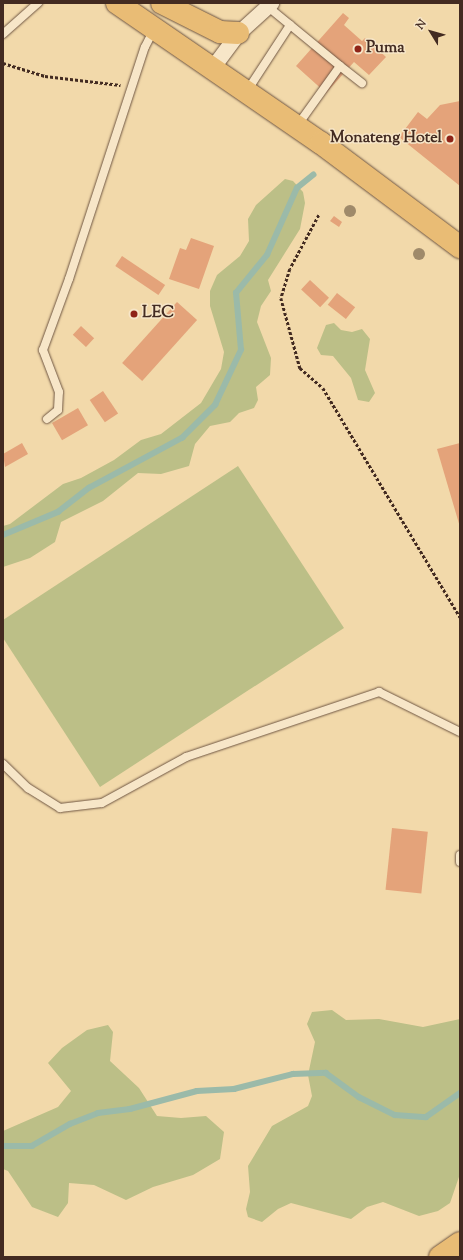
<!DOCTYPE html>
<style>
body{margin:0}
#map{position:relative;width:463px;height:1260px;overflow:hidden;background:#f2d9aa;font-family:"Sorts Mill Goudy",serif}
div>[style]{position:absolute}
.green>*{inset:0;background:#bcbf87}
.stream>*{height:5.5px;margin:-2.75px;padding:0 2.75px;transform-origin:2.75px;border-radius:2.75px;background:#9bbaa9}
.building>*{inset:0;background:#e4a37a;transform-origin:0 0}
.path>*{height:2.5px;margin-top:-1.25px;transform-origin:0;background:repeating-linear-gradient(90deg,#432b21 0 3px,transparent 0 5px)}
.roads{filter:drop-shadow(0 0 1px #6f5643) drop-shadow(0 0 1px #6f5643)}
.lane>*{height:8px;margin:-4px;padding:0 4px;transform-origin:4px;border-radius:4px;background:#f7e6c8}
.street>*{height:15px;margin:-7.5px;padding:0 7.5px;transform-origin:7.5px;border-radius:7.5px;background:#f7e6c8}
.primary>*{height:22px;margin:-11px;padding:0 11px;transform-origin:11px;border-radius:11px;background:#e9bc75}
.trees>*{width:12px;height:12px;margin:-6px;border-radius:50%;background:#9f8a6a}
.dots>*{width:11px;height:11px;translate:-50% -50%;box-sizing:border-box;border:2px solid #f7e6c8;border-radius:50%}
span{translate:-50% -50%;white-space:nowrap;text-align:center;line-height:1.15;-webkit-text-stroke:3px #f7e6c8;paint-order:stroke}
.poi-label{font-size:16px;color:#432b21;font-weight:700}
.left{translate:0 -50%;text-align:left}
.right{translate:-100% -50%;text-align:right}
.frame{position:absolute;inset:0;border:4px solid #432b21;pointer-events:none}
.north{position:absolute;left:411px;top:12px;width:40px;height:40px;-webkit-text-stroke:3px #f7e6c8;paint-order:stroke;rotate:307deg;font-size:11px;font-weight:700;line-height:16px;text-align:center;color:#432b21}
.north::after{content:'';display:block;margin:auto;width:14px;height:18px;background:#432b21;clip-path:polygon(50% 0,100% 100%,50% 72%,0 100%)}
</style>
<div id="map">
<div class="green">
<i style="clip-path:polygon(285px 179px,293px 181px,303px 192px,305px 203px,300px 229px,268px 280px,271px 291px,261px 306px,257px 322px,271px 358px,270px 375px,256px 387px,258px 400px,254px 408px,239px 413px,230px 422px,210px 426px,195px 444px,189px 466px,161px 474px,138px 473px,103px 501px,61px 522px,55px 542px,30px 558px,3px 567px,3px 526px,10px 524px,63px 484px,81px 478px,114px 460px,141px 440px,161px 434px,201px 403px,221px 369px,224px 352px,210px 306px,210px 291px,217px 275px,240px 256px,249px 241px,248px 219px,256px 205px)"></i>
<i style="clip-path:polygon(334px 323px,341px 330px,352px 332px,362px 329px,370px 339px,365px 370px,375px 393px,369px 402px,358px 400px,351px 378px,333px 356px,321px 355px,317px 348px,326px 325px)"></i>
<i style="clip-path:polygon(238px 466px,344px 628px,100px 787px,3px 638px,3px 620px)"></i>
<i style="clip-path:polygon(332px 1010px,346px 1020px,379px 1019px,423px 1027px,460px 1019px,460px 1174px,450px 1203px,438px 1211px,419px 1216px,383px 1202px,367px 1207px,351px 1219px,291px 1203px,278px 1209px,262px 1222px,248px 1217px,246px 1209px,250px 1192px,248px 1166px,272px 1126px,308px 1106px,312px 1096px,308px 1075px,315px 1042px,307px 1024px,312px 1012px)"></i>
<i style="clip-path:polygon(108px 1025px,113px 1032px,110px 1061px,139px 1088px,157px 1116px,181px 1118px,206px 1116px,224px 1132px,220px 1159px,193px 1175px,153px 1187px,126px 1200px,94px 1185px,69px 1183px,68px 1203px,58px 1217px,32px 1207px,8px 1171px,3px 1169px,3px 1131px,58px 1107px,71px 1091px,48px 1063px,62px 1048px,87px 1030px)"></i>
</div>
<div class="stream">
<i style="left:3px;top:535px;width:60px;rotate:-22.7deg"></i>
<i style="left:58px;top:512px;width:39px;rotate:-38deg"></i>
<i style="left:89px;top:488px;width:106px;rotate:-28.3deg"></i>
<i style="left:182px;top:438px;width:47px;rotate:-45deg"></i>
<i style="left:215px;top:405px;width:61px;rotate:-64.7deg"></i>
<i style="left:241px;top:350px;width:57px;rotate:-95deg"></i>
<i style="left:236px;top:293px;width:49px;rotate:-50.8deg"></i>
<i style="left:267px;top:255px;width:73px;rotate:-65.9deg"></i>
<i style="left:297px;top:188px;width:21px;rotate:-39deg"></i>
<i style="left:3px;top:1146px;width:29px"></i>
<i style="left:32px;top:1146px;width:44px;rotate:-30.1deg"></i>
<i style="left:70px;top:1124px;width:30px;rotate:-21deg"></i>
<i style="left:98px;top:1113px;width:32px;rotate:-7deg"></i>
<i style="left:130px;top:1109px;width:69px;rotate:-15deg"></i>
<i style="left:197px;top:1091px;width:37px;rotate:-3deg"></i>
<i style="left:234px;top:1089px;width:61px;rotate:-14.3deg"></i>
<i style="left:293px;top:1074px;width:33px;rotate:-2deg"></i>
<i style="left:326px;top:1073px;width:41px;rotate:36deg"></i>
<i style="left:359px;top:1097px;width:40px;rotate:26.6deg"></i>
<i style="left:395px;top:1115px;width:31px;rotate:4deg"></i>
<i style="left:426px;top:1117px;width:42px;rotate:-35.2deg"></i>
</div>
<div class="building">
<i style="clip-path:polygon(343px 13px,349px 18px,344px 25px,362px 41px,365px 38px,386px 57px,369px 75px,354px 62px,326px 93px,296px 66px)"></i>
<i style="clip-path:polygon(460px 101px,460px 186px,399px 137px,418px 112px,427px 119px,440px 105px)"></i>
<i style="clip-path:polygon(334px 216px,342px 222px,339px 227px,330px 221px)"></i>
<i style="clip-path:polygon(191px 238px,214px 246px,199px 289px,169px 279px,180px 248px,186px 250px)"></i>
<i style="left:122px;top:256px;width:52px;height:12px;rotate:34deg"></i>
<i style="left:310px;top:280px;width:26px;height:13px;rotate:43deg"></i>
<i style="left:337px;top:293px;width:23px;height:15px;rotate:38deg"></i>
<i style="left:177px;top:302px;width:27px;height:82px;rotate:42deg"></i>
<i style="left:81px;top:326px;width:18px;height:12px;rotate:43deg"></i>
<i style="left:103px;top:391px;width:27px;height:16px;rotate:56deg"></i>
<i style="left:78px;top:408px;width:20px;height:30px;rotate:60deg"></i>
<i style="clip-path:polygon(22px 443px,28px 454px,5px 467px,3px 454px)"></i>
<i style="clip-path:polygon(460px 443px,460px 527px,437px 449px)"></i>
<i style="left:392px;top:828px;width:36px;height:62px;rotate:6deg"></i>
</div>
<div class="path">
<i style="left:3px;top:63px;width:44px;rotate:17.2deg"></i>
<i style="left:45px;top:76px;width:76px;rotate:6.8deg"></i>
<i style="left:319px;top:215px;width:61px;rotate:118.2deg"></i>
<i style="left:290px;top:269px;width:30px;rotate:107deg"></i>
<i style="left:281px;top:298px;width:73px;rotate:74.8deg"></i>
<i style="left:300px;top:368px;width:30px;rotate:41deg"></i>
<i style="left:323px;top:388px;width:267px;rotate:59.1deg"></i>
</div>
<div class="roads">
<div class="lane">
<i style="left:267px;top:6px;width:94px;rotate:39.4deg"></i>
<i style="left:340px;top:66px;width:74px;rotate:125.6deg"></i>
<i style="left:3px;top:34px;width:47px;rotate:-41.5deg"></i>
<i style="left:340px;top:66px;width:28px;rotate:38deg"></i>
<i style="left:247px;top:91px;width:79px;rotate:-56.9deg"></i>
<i style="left:47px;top:419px;width:14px;rotate:-39deg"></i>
<i style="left:58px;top:410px;width:18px;rotate:-87deg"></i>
<i style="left:59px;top:392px;width:45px;rotate:-110.9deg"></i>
<i style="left:43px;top:350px;width:76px;rotate:-69.9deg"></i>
<i style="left:69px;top:279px;width:244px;rotate:-71.9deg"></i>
<i style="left:145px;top:47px;width:20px;rotate:-63deg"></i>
<i style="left:3px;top:764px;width:35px;rotate:44deg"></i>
<i style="left:28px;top:788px;width:38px;rotate:32deg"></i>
<i style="left:60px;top:808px;width:42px;rotate:-6.8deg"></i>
<i style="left:102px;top:803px;width:96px;rotate:-28.7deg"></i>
<i style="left:186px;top:757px;width:204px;rotate:-18.6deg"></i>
<i style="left:379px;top:692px;width:90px;rotate:26.3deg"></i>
<i style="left:460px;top:855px;width:7px;rotate:90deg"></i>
</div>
<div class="street">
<i style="left:212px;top:68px;width:44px;rotate:-53.4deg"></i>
<i style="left:238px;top:33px;width:45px;rotate:-42.3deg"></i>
</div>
<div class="primary">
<i style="left:117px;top:3px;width:247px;rotate:34.5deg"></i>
<i style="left:321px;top:143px;width:174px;rotate:36.8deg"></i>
<i style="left:162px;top:3px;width:65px;rotate:26.6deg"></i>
<i style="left:220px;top:32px;width:18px;rotate:3deg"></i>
<i style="left:440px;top:1257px;width:24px;rotate:-35deg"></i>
</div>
</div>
<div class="trees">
<i style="left:350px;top:211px"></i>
<i style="left:419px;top:254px"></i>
</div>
<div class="dots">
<i style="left:358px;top:49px;background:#8f2418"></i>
<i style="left:450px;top:139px;background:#8f2418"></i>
<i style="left:134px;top:314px;background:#8f2418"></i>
</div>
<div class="poi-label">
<span class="left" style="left:366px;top:49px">Puma</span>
<span class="right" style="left:442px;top:139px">Monateng Hotel</span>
<span class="left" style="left:142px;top:314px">LEC</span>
</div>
<div class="frame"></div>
<div class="north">N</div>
</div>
